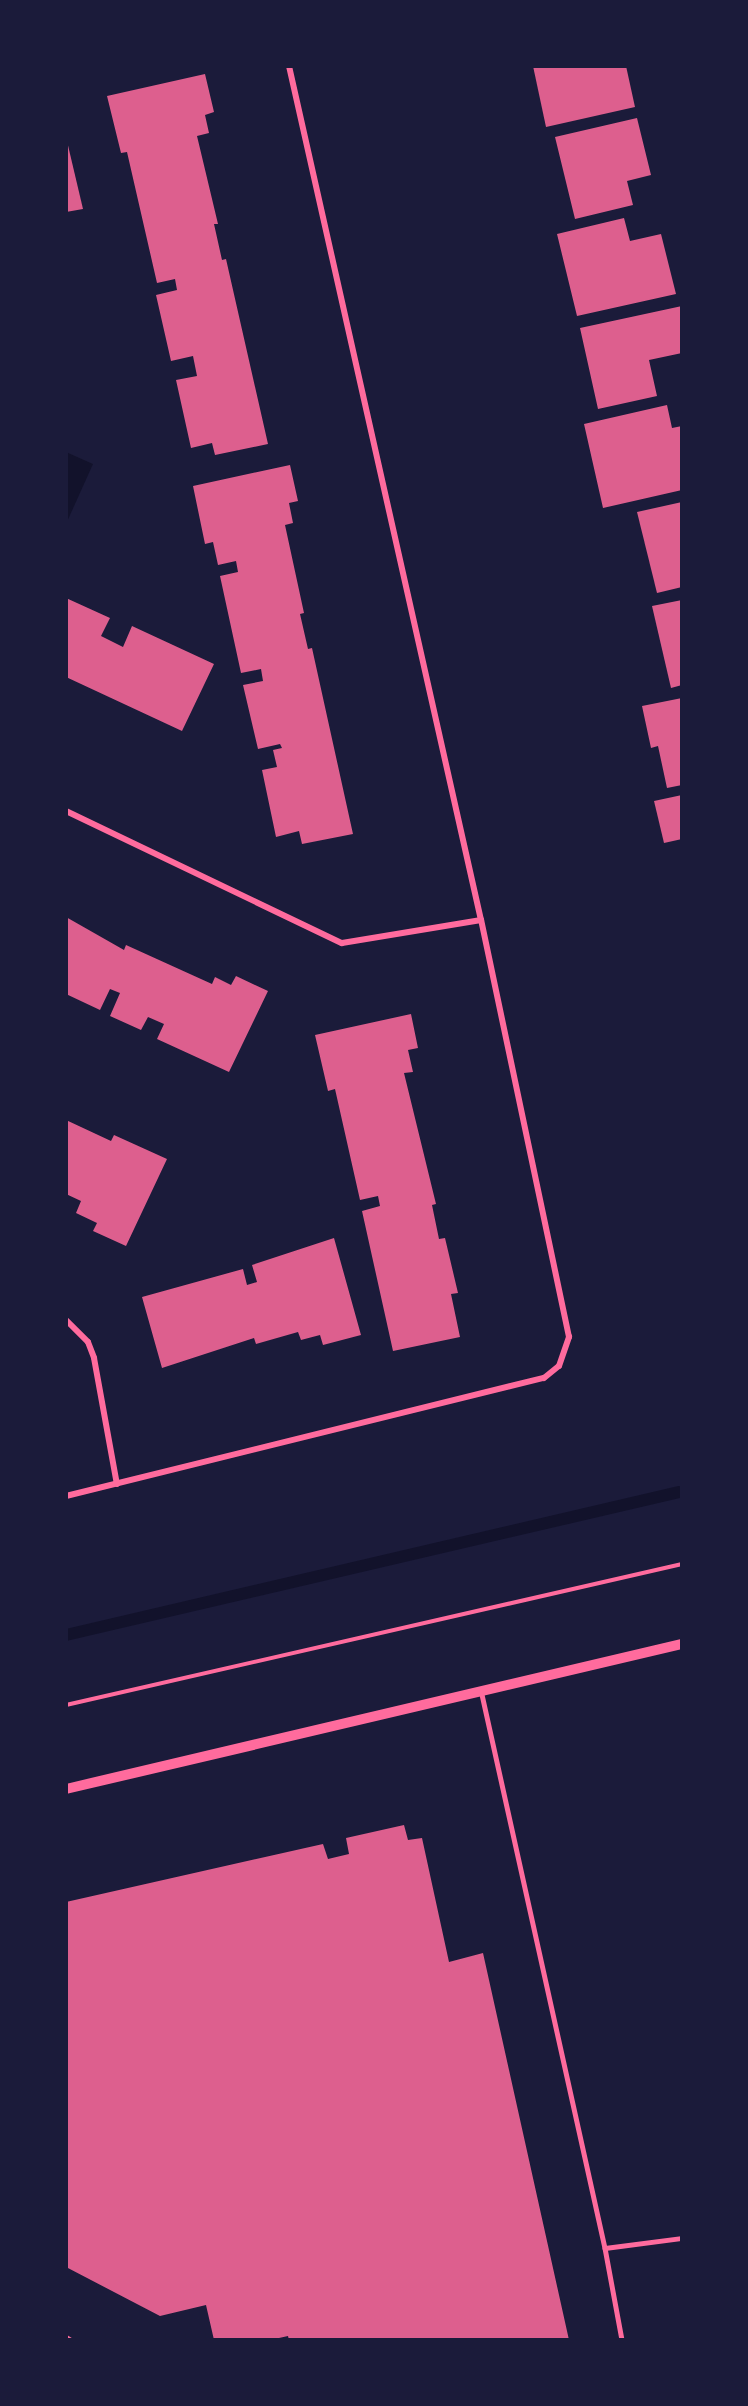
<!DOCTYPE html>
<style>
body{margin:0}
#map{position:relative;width:748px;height:2406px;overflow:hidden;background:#1b1b3a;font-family:"PT Sans",sans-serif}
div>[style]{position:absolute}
.water>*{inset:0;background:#12122b}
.stream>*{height:12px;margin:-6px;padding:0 6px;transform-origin:6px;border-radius:6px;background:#12122b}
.building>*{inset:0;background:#dd5f8e}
.path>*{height:4px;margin:-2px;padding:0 2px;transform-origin:2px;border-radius:2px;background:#ff6b9d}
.service>*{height:4.5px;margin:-2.25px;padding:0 2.25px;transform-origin:2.25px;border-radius:2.25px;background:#ff6b9d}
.minor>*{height:6px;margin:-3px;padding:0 3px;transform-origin:3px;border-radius:3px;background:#ff6b9d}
.tertiary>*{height:10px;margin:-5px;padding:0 5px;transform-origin:5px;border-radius:5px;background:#ff6b9d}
span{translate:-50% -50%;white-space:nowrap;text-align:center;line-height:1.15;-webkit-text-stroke:5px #1b1b3a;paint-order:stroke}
.frame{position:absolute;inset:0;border:68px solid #1b1b3a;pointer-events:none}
</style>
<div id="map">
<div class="water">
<i style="clip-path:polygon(66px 452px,93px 464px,66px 524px)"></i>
</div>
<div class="stream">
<i style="left:66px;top:1635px;width:629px;rotate:-13.13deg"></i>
</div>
<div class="building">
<i style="clip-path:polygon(533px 66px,626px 66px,635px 107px,546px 127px)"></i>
<i style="clip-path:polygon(205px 74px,214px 112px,205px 115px,209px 133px,197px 136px,218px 224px,214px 224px,222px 260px,226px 259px,268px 444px,215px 455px,212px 443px,191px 448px,176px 380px,197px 376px,193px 356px,171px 361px,156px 295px,177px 290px,175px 279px,157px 283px,127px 152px,121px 153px,107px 96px)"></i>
<i style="clip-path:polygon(637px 118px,651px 175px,627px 181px,633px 205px,575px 219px,555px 137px)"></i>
<i style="clip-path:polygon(66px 137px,83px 209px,66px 212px)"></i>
<i style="clip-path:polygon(624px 218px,630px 241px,661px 234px,676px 294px,577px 316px,557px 234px)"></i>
<i style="clip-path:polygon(682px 306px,682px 353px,649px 360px,657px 396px,598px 409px,580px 328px)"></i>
<i style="clip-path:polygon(667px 405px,672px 428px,682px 426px,682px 490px,603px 508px,584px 424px)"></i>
<i style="clip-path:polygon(290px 465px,298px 501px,289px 503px,293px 523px,285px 525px,304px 613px,300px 614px,308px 649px,312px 648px,353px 834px,302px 844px,299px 831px,276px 837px,262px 770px,277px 767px,273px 750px,282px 748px,280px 744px,258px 749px,243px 685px,263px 681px,261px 669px,241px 673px,220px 576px,238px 572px,236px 561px,218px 565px,213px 542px,205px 544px,193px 486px)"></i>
<i style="clip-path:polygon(682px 502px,682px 587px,657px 593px,637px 512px)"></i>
<i style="clip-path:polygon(66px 598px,110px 618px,101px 636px,123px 647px,132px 626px,214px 664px,182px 731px,66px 677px)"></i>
<i style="clip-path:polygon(682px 600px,682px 685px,671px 688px,652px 606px)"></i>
<i style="clip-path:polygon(682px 698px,682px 785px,667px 788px,658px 746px,651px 748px,642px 706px)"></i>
<i style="clip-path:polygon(682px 795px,682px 839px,664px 843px,654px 801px)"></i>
<i style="clip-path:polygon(66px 917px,124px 950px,126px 945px,212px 984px,215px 977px,231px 985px,236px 976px,268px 991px,229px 1072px,157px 1039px,164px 1024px,148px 1017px,141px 1030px,110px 1016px,120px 993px,110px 989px,100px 1010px,66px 994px)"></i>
<i style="clip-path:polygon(411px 1014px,418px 1048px,408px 1050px,413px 1072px,404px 1073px,436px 1204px,432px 1205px,439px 1239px,445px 1238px,458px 1293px,451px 1294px,460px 1337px,393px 1351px,362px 1211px,380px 1206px,378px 1196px,360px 1200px,335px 1089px,328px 1091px,315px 1035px)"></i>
<i style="clip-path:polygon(66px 1120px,111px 1141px,114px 1135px,167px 1159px,126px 1246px,93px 1231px,97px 1223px,76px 1213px,81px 1201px,66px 1194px)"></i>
<i style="clip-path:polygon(334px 1238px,361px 1335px,323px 1345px,320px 1335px,301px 1340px,298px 1332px,256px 1344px,254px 1338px,162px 1368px,142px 1297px,243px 1269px,247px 1285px,257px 1282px,252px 1265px)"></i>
<i style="clip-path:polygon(404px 1825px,408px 1840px,422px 1838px,449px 1962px,483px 1953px,569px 2340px,289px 2340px,288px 2336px,270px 2340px,214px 2340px,206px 2305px,160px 2316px,66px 2267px,66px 1902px,323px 1844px,328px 1859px,349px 1854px,346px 1838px)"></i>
</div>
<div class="path">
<i style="left:66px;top:1705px;width:632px;rotate:-12.89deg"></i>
</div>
<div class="service">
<i style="left:481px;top:1690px;width:572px;rotate:77.47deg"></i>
<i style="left:605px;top:2248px;width:78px;rotate:-7.4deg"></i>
<i style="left:605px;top:2248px;width:94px;rotate:79.5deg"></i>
<i style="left:66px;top:2337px;width:6px;rotate:31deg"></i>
</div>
<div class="minor">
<i style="left:66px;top:811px;width:306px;rotate:25.6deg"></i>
<i style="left:342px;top:943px;width:141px;rotate:-9.4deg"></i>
<i style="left:66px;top:1320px;width:31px;rotate:45deg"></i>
<i style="left:88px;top:1342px;width:17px;rotate:69deg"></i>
<i style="left:94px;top:1358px;width:128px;rotate:79.7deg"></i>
<i style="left:66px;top:1496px;width:492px;rotate:-13.9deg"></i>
<i style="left:544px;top:1378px;width:19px;rotate:-39deg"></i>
<i style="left:559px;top:1366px;width:31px;rotate:-71deg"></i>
<i style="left:569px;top:1337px;width:426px;rotate:-101.9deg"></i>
<i style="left:481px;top:920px;width:875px;rotate:-102.67deg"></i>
</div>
<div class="tertiary">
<i style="left:66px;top:1789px;width:633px;rotate:-13.25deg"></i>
</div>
<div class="frame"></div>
</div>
